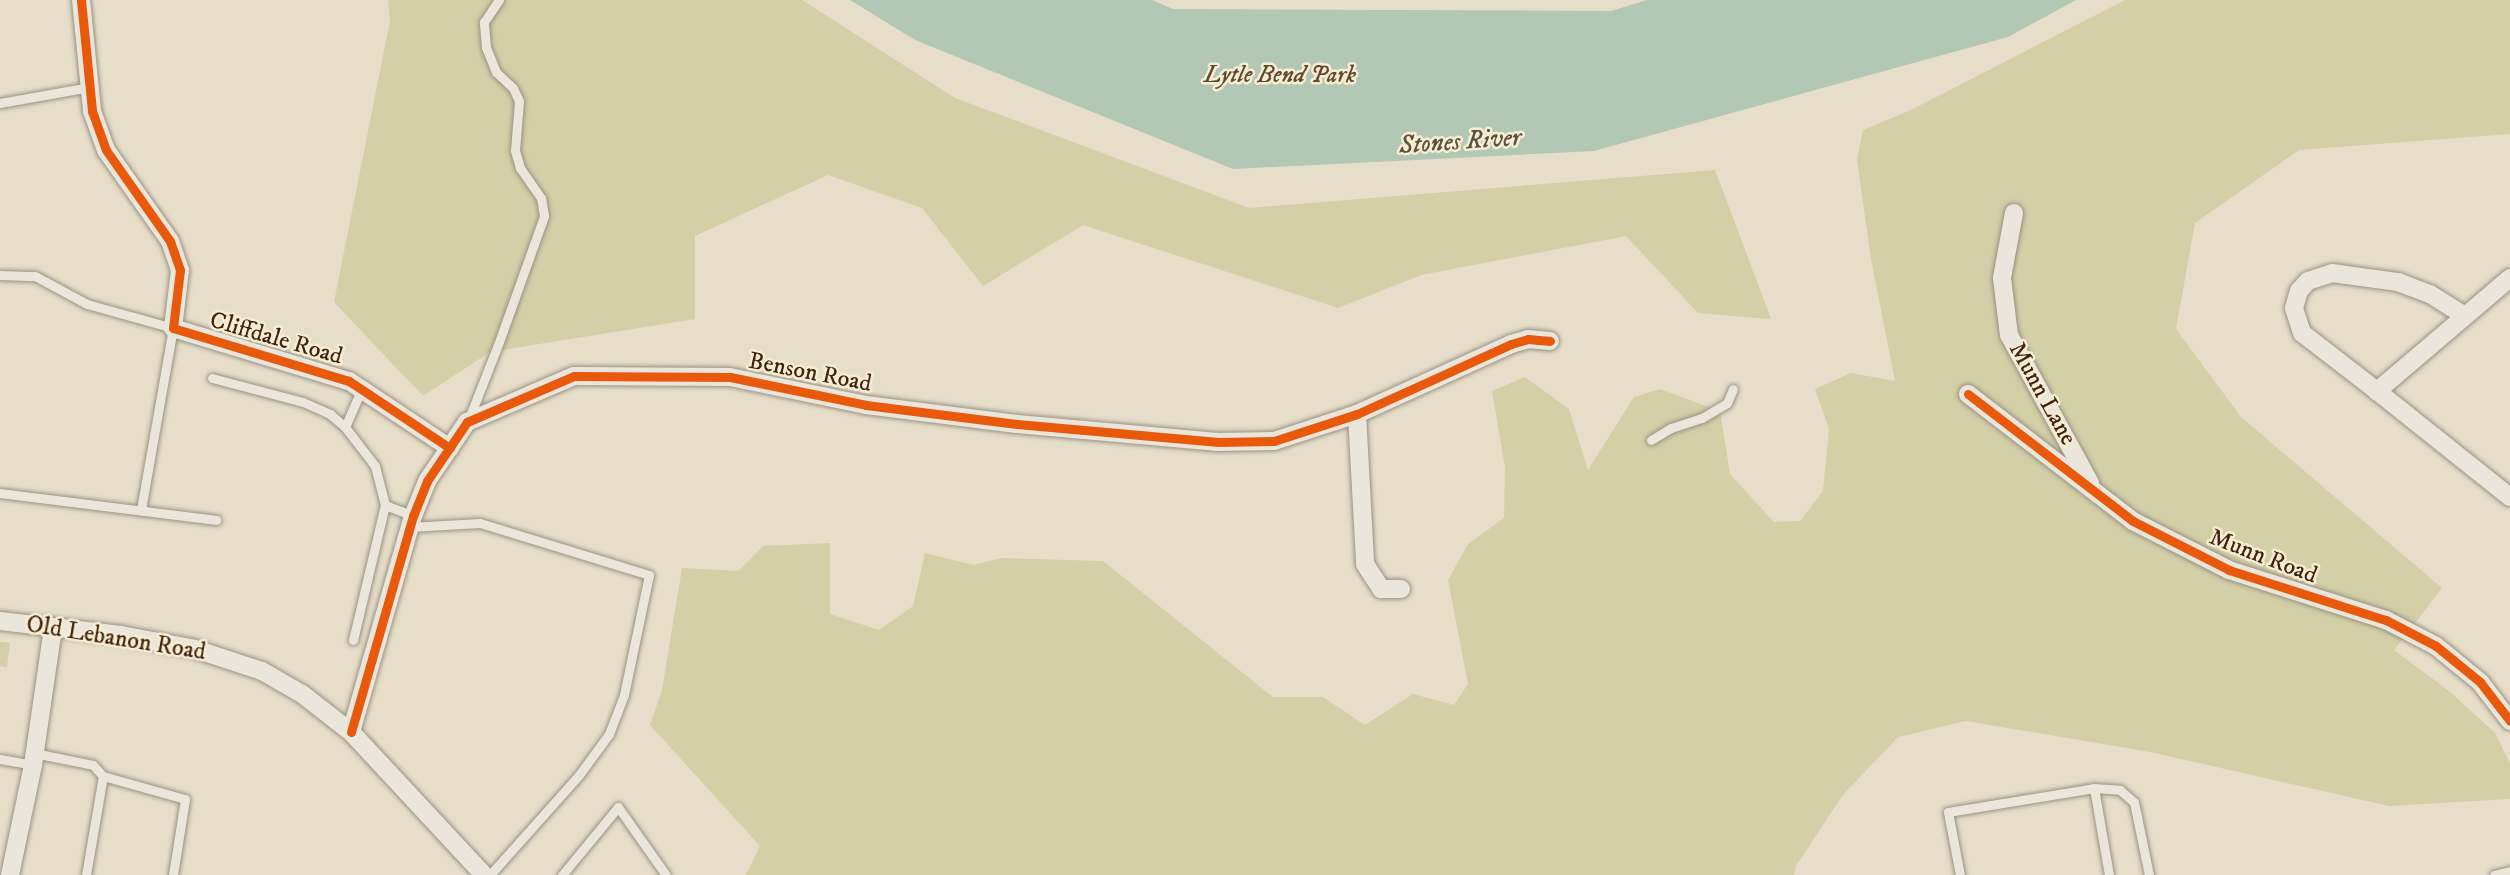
<!DOCTYPE html>
<style>
body{margin:0}
#map{position:relative;width:2510px;height:875px;overflow:hidden;background:#e6dec9;font-family:"IM FELL DW Pica",serif}
div>[style]{position:absolute}
.green>*{inset:0;background:#d3cfa7}
.water>*{inset:0;background:#b2c8b5}
.roads{filter:drop-shadow(0 0 2px #9a9283) drop-shadow(0 0 2px #9a9283)}
.lane>*{height:9px;margin:-4.5px;padding:0 4.5px;transform-origin:4.5px;border-radius:4.5px;background:#eae6dc}
.street>*{height:18px;margin:-9px;padding:0 9px;transform-origin:9px;border-radius:9px;background:#eae6dc}
.cycleway>*{height:9px;margin:-4.5px;padding:0 4.5px;transform-origin:4.5px;border-radius:4.5px;background:#e8590c}
span{translate:-50% -50%;white-space:nowrap;text-align:center;line-height:1.15;-webkit-text-stroke:5px #f7edd3;paint-order:stroke}
.park-label{font-size:24px;color:#604a2e;font-style:italic}
.street-label{font-size:24px;color:#3f220f}
.water-label{font-size:26px;color:#5b513e;font-style:italic}
</style>
<div id="map">
<div class="green">
<i style="clip-path:polygon(388px 0,802px 0,955px 98px,1249px 208px,1715px 170px,1771px 319px,1698px 313px,1626px 236px,1421px 275px,1338px 308px,1083px 225px,983px 286px,922px 208px,828px 175px,695px 236px,695px 319px,490px 352px,423px 396px,334px 302px,390px 21px)"></i>
<i style="clip-path:polygon(2125px 0,2510px 0,2510px 134px,2299px 150px,2195px 223px,2176px 329px,2241px 417px,2442px 588px,2394px 650px,2449px 691px,2495px 733px,2510px 764px,2510px 799px,2389px 806px,2150px 752px,1966px 721px,1898px 737px,1842px 796px,1796px 866px,1794px 875px,746px 875px,760px 846px,650px 725px,662px 690px,682px 568px,739px 571px,763px 546px,830px 543px,830px 614px,879px 630px,913px 606px,925px 553px,974px 565px,1001px 558px,1103px 561px,1273px 697px,1323px 697px,1365px 725px,1413px 694px,1454px 705px,1468px 684px,1448px 580px,1468px 544px,1504px 518px,1505px 467px,1492px 391px,1525px 377px,1569px 409px,1588px 470px,1634px 397px,1660px 389px,1720px 411px,1730px 474px,1774px 522px,1800px 521px,1823px 491px,1829px 429px,1815px 389px,1851px 373px,1895px 381px,1871px 259px,1857px 160px,1863px 130px,1911px 110px)"></i>
<i style="clip-path:polygon(0 642px,10px 643px,7px 667px,0 666px)"></i>
</div>
<div class="water">
<i style="clip-path:polygon(850px 0,1152px 0,1173px 9px,1611px 11px,1647px 0,2076px 0,2008px 37px,1594px 151px,1233px 169px,915px 40px)"></i>
</div>
<div class="roads">
<div class="lane">
<i style="left:0;top:103px;width:91px;rotate:-10.1deg"></i>
<i style="left:0;top:275px;width:35px;rotate:2deg"></i>
<i style="left:35px;top:276px;width:59px;rotate:28.3deg"></i>
<i style="left:87px;top:304px;width:89px;rotate:15.6deg"></i>
<i style="left:173px;top:328px;width:185px;rotate:100deg"></i>
<i style="left:212px;top:378px;width:94px;rotate:14.8deg"></i>
<i style="left:303px;top:402px;width:30px;rotate:24deg"></i>
<i style="left:330px;top:414px;width:20px;rotate:41deg"></i>
<i style="left:345px;top:427px;width:49px;rotate:52.4deg"></i>
<i style="left:375px;top:466px;width:40px;rotate:75.6deg"></i>
<i style="left:385px;top:505px;width:30px;rotate:21deg"></i>
<i style="left:468px;top:421px;width:85px;rotate:-68.6deg"></i>
<i style="left:499px;top:342px;width:134px;rotate:-70.3deg"></i>
<i style="left:544px;top:216px;width:18px;rotate:-99deg"></i>
<i style="left:541px;top:198px;width:37px;rotate:-125deg"></i>
<i style="left:520px;top:168px;width:19px;rotate:-106deg"></i>
<i style="left:515px;top:150px;width:49px;rotate:-85.3deg"></i>
<i style="left:519px;top:101px;width:14px;rotate:-115deg"></i>
<i style="left:513px;top:88px;width:23px;rotate:-137deg"></i>
<i style="left:496px;top:72px;width:27px;rotate:-112deg"></i>
<i style="left:486px;top:47px;width:25px;rotate:-95deg"></i>
<i style="left:484px;top:22px;width:27px;rotate:-56deg"></i>
<i style="left:345px;top:427px;width:43px;rotate:-66.4deg"></i>
<i style="left:1651px;top:440px;width:23px;rotate:-31deg"></i>
<i style="left:1671px;top:428px;width:33px;rotate:-18deg"></i>
<i style="left:1702px;top:418px;width:29px;rotate:-31deg"></i>
<i style="left:1727px;top:403px;width:15px;rotate:-67deg"></i>
<i style="left:0;top:493px;width:218px;rotate:7.1deg"></i>
<i style="left:409px;top:527px;width:71px;rotate:-3.2deg"></i>
<i style="left:480px;top:523px;width:177px;rotate:17.1deg"></i>
<i style="left:649px;top:575px;width:123px;rotate:101.8deg"></i>
<i style="left:624px;top:695px;width:42px;rotate:111deg"></i>
<i style="left:609px;top:734px;width:51px;rotate:126.2deg"></i>
<i style="left:579px;top:775px;width:134px;rotate:131.7deg"></i>
<i style="left:353px;top:640px;width:139px;rotate:-76.7deg"></i>
<i style="left:34px;top:753px;width:60px;rotate:11.5deg"></i>
<i style="left:93px;top:765px;width:15px;rotate:48deg"></i>
<i style="left:0;top:759px;width:34px;rotate:10deg"></i>
<i style="left:2094px;top:788px;width:26px;rotate:4deg"></i>
<i style="left:2120px;top:790px;width:18px;rotate:41deg"></i>
<i style="left:2134px;top:802px;width:75px;rotate:78.4deg"></i>
<i style="left:86px;top:875px;width:100px;rotate:-80.3deg"></i>
<i style="left:103px;top:776px;width:85px;rotate:15.7deg"></i>
<i style="left:185px;top:799px;width:77px;rotate:99deg"></i>
<i style="left:562px;top:875px;width:88px;rotate:-50.5deg"></i>
<i style="left:618px;top:807px;width:83px;rotate:54.8deg"></i>
<i style="left:1960px;top:875px;width:64px;rotate:-100.8deg"></i>
<i style="left:1948px;top:812px;width:148px;rotate:-9.3deg"></i>
<i style="left:2094px;top:788px;width:88px;rotate:80.2deg"></i>
<i style="left:2494px;top:875px;width:16px;rotate:-14deg"></i>
</div>
<div class="street">
<i style="left:81px;top:0;width:112px;rotate:84.3deg"></i>
<i style="left:92px;top:111px;width:41px;rotate:70.3deg"></i>
<i style="left:106px;top:150px;width:111px;rotate:54.9deg"></i>
<i style="left:170px;top:241px;width:31px;rotate:71deg"></i>
<i style="left:180px;top:270px;width:58px;rotate:96.9deg"></i>
<i style="left:173px;top:328px;width:184px;rotate:16.8deg"></i>
<i style="left:349px;top:381px;width:121px;rotate:33.6deg"></i>
<i style="left:2014px;top:213px;width:66px;rotate:100.5deg"></i>
<i style="left:2002px;top:278px;width:57px;rotate:83deg"></i>
<i style="left:2009px;top:335px;width:169px;rotate:61.3deg"></i>
<i style="left:2510px;top:278px;width:175px;rotate:139.6deg"></i>
<i style="left:2377px;top:391px;width:170px;rotate:38.6deg"></i>
<i style="left:2377px;top:391px;width:95px;rotate:-142.3deg"></i>
<i style="left:2302px;top:333px;width:26px;rotate:-108deg"></i>
<i style="left:2294px;top:308px;width:18px;rotate:-74deg"></i>
<i style="left:2299px;top:291px;width:13px;rotate:-48deg"></i>
<i style="left:2308px;top:281px;width:25px;rotate:-18deg"></i>
<i style="left:2332px;top:273px;width:67px;rotate:7.8deg"></i>
<i style="left:2398px;top:282px;width:34px;rotate:21deg"></i>
<i style="left:2430px;top:294px;width:41px;rotate:32.2deg"></i>
<i style="left:1968px;top:394px;width:208px;rotate:37.6deg"></i>
<i style="left:2133px;top:521px;width:108px;rotate:27deg"></i>
<i style="left:2229px;top:570px;width:165px;rotate:17.7deg"></i>
<i style="left:2386px;top:620px;width:56px;rotate:27.5deg"></i>
<i style="left:2436px;top:646px;width:57px;rotate:39.3deg"></i>
<i style="left:2480px;top:682px;width:49px;rotate:52.4deg"></i>
<i style="left:1357px;top:414px;width:150px;rotate:86.9deg"></i>
<i style="left:1365px;top:564px;width:30px;rotate:57deg"></i>
<i style="left:1381px;top:589px;width:20px"></i>
<i style="left:0;top:621px;width:122px;rotate:6.6deg"></i>
<i style="left:121px;top:635px;width:75px;rotate:10.7deg"></i>
<i style="left:195px;top:649px;width:71px;rotate:18.2deg"></i>
<i style="left:262px;top:671px;width:46px;rotate:29.9deg"></i>
<i style="left:302px;top:694px;width:62px;rotate:37.8deg"></i>
<i style="left:351px;top:732px;width:195px;rotate:47.1deg"></i>
<i style="left:351px;top:732px;width:225px;rotate:-74deg"></i>
<i style="left:413px;top:516px;width:38px;rotate:-68deg"></i>
<i style="left:427px;top:481px;width:71px;rotate:-55.9deg"></i>
<i style="left:467px;top:422px;width:116px;rotate:-23.3deg"></i>
<i style="left:574px;top:376px;width:156px;rotate:0.4deg"></i>
<i style="left:730px;top:377px;width:139px;rotate:11.6deg"></i>
<i style="left:866px;top:405px;width:152px;rotate:7.2deg"></i>
<i style="left:1017px;top:424px;width:202px;rotate:5.1deg"></i>
<i style="left:1218px;top:442px;width:56px;rotate:-1deg"></i>
<i style="left:1274px;top:441px;width:87px;rotate:-18deg"></i>
<i style="left:1357px;top:414px;width:169px;rotate:-24.4deg"></i>
<i style="left:1511px;top:344px;width:18px;rotate:-16deg"></i>
<i style="left:1528px;top:339px;width:22px;rotate:5deg"></i>
<i style="left:10px;top:875px;width:112px;rotate:-78.2deg"></i>
<i style="left:33px;top:765px;width:138px;rotate:-81.7deg"></i>
</div>
</div>
<div class="cycleway">
<i style="left:81px;top:0;width:112px;rotate:84.3deg"></i>
<i style="left:92px;top:111px;width:41px;rotate:70.3deg"></i>
<i style="left:106px;top:150px;width:111px;rotate:54.9deg"></i>
<i style="left:170px;top:241px;width:31px;rotate:71deg"></i>
<i style="left:180px;top:270px;width:58px;rotate:96.9deg"></i>
<i style="left:173px;top:328px;width:184px;rotate:16.8deg"></i>
<i style="left:349px;top:381px;width:121px;rotate:33.6deg"></i>
<i style="left:1968px;top:394px;width:208px;rotate:37.6deg"></i>
<i style="left:2133px;top:521px;width:108px;rotate:27deg"></i>
<i style="left:2229px;top:570px;width:165px;rotate:17.7deg"></i>
<i style="left:2386px;top:620px;width:56px;rotate:27.5deg"></i>
<i style="left:2436px;top:646px;width:57px;rotate:39.3deg"></i>
<i style="left:2480px;top:682px;width:49px;rotate:52.4deg"></i>
<i style="left:351px;top:732px;width:225px;rotate:-74deg"></i>
<i style="left:413px;top:516px;width:38px;rotate:-68deg"></i>
<i style="left:427px;top:481px;width:71px;rotate:-55.9deg"></i>
<i style="left:467px;top:422px;width:116px;rotate:-23.3deg"></i>
<i style="left:574px;top:376px;width:156px;rotate:0.4deg"></i>
<i style="left:730px;top:377px;width:139px;rotate:11.6deg"></i>
<i style="left:866px;top:405px;width:152px;rotate:7.2deg"></i>
<i style="left:1017px;top:424px;width:202px;rotate:5.1deg"></i>
<i style="left:1218px;top:442px;width:56px;rotate:-1deg"></i>
<i style="left:1274px;top:441px;width:87px;rotate:-18deg"></i>
<i style="left:1357px;top:414px;width:169px;rotate:-24.4deg"></i>
<i style="left:1511px;top:344px;width:18px;rotate:-16deg"></i>
<i style="left:1528px;top:339px;width:22px;rotate:5deg"></i>
</div>
<div class="park-label">
<span style="left:1280px;top:76px">Lytle Bend Park</span>
</div>
<div class="street-label">
<span style="left:276px;top:339px;rotate:16deg">Cliffdale Road</span>
<span style="left:810px;top:373px;rotate:11deg">Benson Road</span>
<span style="left:2042px;top:394px;rotate:61deg">Munn Lane</span>
<span style="left:2263px;top:557px;rotate:21deg">Munn Road</span>
<span style="left:116px;top:639px;rotate:9deg">Old Lebanon Road</span>
</div>
<div class="water-label">
<span style="left:1460px;top:142px;rotate:-4deg">Stones River</span>
</div>
</div>
